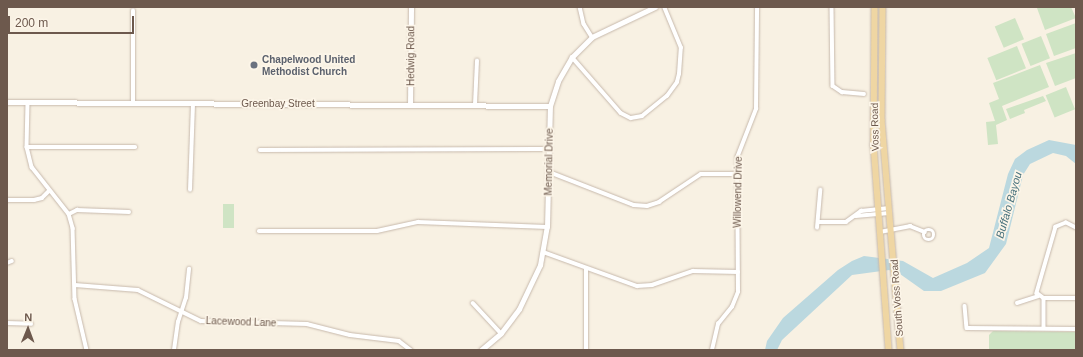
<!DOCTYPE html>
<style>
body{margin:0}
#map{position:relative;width:1083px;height:357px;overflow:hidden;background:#f8f1e3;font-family:Arial,sans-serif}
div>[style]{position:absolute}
.green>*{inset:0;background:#cfe4c4;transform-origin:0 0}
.water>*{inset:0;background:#bbd8df}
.roads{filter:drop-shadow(0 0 1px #c7b9ac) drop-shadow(0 0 1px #c7b9ac)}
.street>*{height:3.5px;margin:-1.75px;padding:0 1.75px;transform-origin:1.75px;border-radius:1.75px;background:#fff}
.street>.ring{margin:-1.75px;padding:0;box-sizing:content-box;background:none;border:3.5px solid #fff;border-radius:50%}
.secondary>*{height:5px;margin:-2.5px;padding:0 2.5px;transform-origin:2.5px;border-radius:2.5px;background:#fff}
.primary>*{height:5.5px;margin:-2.75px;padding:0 2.75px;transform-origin:2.75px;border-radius:2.75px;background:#efd6a3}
.dots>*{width:11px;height:11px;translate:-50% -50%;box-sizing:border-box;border:2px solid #fcf5e8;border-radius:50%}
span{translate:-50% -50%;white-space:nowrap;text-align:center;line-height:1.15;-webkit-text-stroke:3.5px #fcf5e8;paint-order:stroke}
.street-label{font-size:10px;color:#6d594d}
.worship-label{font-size:10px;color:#5b616d;font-weight:700}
.left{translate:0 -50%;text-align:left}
.water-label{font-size:11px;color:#4a737e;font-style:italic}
.frame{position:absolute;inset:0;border:8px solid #6d594d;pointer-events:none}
.north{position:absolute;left:8px;top:309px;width:40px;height:40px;-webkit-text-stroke:3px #fcf5e8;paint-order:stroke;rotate:1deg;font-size:11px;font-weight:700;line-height:16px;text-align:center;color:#6d594d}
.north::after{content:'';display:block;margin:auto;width:14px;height:18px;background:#6d594d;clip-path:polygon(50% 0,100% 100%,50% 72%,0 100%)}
.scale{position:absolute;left:8px;top:16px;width:126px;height:18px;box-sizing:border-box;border:2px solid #6d594d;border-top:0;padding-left:5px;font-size:12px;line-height:14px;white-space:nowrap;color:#6d594d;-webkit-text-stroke:3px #fcf5e8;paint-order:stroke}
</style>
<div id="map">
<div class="green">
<i style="clip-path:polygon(1071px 7px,1076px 18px,1045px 30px,1037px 8px)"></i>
<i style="left:1015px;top:18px;width:23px;height:22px;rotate:67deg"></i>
<i style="clip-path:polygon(1076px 23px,1076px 48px,1054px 56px,1046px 34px)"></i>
<i style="left:1041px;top:36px;width:24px;height:21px;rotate:68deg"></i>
<i style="left:1017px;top:46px;width:24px;height:32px;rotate:68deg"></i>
<i style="clip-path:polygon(1076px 53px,1076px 78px,1055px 86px,1046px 63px)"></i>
<i style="clip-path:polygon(1040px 65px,1049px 87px,1002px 106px,1007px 120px,996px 125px,998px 144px,988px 145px,986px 122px,995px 121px,989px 103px,999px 99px,993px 83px)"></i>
<i style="left:1066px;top:87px;width:24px;height:22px;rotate:68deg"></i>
<i style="clip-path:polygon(1043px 96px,1046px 101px,1024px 110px,1025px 113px,1010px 119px,1006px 109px)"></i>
<i style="left:223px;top:204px;width:11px;height:24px"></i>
<i style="clip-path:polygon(993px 331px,1076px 332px,1076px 350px,989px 350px,989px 335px)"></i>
</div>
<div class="water">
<i style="clip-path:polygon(1049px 140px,1076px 145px,1076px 164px,1066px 156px,1053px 153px,1030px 164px,1023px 175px,1006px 244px,985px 273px,941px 291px,924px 291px,900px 274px,889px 270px,852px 275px,782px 340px,777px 350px,765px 350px,767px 341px,783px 318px,838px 270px,852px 261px,864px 256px,903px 261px,933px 278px,967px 263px,989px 248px,1008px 174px,1015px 159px,1027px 150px)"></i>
</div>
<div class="roads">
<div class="street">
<i style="left:580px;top:7px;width:17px;rotate:77deg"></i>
<i style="left:584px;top:24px;width:15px;rotate:58deg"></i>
<i style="left:832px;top:7px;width:79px;rotate:89.3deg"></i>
<i style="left:833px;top:86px;width:11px;rotate:34deg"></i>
<i style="left:842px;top:92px;width:22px;rotate:5deg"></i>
<i style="left:572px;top:57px;width:74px;rotate:48.8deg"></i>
<i style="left:621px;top:113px;width:11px;rotate:27deg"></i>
<i style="left:631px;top:118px;width:11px;rotate:-10deg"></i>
<i style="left:642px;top:116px;width:32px;rotate:-39deg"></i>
<i style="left:667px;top:96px;width:17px;rotate:-54deg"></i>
<i style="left:677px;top:82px;width:8px;rotate:-76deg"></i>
<i style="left:679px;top:74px;width:26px;rotate:-86deg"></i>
<i style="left:681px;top:48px;width:44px;rotate:-112.5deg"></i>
<i style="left:28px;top:103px;width:44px;rotate:91.3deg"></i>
<i style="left:27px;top:147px;width:21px;rotate:76deg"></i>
<i style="left:32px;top:167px;width:60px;rotate:51.8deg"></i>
<i style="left:69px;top:214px;width:15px;rotate:74deg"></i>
<i style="left:73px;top:228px;width:71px;rotate:88.4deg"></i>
<i style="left:75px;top:299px;width:52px;rotate:76.8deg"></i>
<i style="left:133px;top:103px;width:92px;rotate:-90deg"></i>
<i style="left:475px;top:105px;width:44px;rotate:-87.4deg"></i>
<i style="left:27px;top:147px;width:108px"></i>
<i style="left:260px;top:150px;width:289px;rotate:-0.2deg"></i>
<i style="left:549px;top:172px;width:91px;rotate:21.2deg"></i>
<i style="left:634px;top:205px;width:13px;rotate:4deg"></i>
<i style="left:647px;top:206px;width:13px;rotate:-18deg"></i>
<i style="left:659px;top:202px;width:50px;rotate:-33.7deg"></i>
<i style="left:701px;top:174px;width:35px"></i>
<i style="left:190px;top:190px;width:86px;rotate:-88deg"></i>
<i style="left:7px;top:200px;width:27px"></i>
<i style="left:34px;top:200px;width:8px;rotate:-14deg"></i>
<i style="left:42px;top:198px;width:10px;rotate:-45deg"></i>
<i style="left:69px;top:214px;width:9px;rotate:-27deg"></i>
<i style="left:77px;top:210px;width:52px;rotate:2.2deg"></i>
<i style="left:856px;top:216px;width:33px;rotate:-5deg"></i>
<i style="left:818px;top:222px;width:28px"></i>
<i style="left:846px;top:222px;width:19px;rotate:-36deg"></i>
<i style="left:861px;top:211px;width:28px;rotate:-6deg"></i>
<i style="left:817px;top:228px;width:38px;rotate:-85deg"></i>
<i style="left:1076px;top:228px;width:11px;rotate:-153deg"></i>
<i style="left:1066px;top:223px;width:11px;rotate:158deg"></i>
<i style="left:1056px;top:227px;width:69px;rotate:106.1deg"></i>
<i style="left:1037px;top:293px;width:9px;rotate:36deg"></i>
<i style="left:1044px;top:298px;width:32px"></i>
<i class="ring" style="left:924px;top:230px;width:6.5px;height:6.5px"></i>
<i style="left:259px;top:231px;width:118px"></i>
<i style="left:377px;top:231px;width:42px;rotate:-12.4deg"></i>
<i style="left:418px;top:222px;width:129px;rotate:2.2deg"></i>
<i style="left:880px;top:232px;width:31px;rotate:-11deg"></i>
<i style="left:910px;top:226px;width:16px;rotate:22deg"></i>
<i style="left:543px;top:252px;width:100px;rotate:19.9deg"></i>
<i style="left:637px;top:286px;width:15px;rotate:-4deg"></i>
<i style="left:652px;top:285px;width:43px;rotate:-18.9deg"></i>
<i style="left:693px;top:271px;width:45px;rotate:1.3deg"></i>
<i style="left:7px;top:263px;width:5px;rotate:-22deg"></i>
<i style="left:75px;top:285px;width:63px;rotate:4.5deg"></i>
<i style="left:138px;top:290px;width:70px;rotate:26.2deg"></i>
<i style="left:201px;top:321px;width:106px;rotate:1.6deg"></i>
<i style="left:307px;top:324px;width:44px;rotate:14.3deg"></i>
<i style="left:350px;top:335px;width:49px;rotate:7deg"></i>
<i style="left:399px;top:341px;width:15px;rotate:37deg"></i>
<i style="left:1044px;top:298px;width:30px;rotate:90deg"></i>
<i style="left:473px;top:303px;width:41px;rotate:47deg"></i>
<i style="left:1017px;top:303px;width:22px;rotate:-18deg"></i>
<i style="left:965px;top:306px;width:22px;rotate:85deg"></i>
<i style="left:967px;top:328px;width:109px;rotate:0.5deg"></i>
<i style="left:7px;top:323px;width:24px;rotate:2deg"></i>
<i style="left:174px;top:350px;width:28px;rotate:-82deg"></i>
<i style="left:178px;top:322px;width:25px;rotate:-72deg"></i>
<i style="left:186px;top:298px;width:29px;rotate:-84deg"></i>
<i style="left:586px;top:350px;width:81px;rotate:-90deg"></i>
<i style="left:712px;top:350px;width:27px;rotate:-77deg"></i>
<i style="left:718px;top:324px;width:22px;rotate:-51deg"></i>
<i style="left:732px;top:307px;width:16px;rotate:-68deg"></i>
<i style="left:738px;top:292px;width:134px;rotate:-90.4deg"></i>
<i style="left:737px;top:158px;width:53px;rotate:-68.8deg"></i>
<i style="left:756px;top:109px;width:102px;rotate:-89.4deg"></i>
</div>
<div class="secondary">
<i style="left:7px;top:102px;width:543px;rotate:0.42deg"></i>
<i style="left:410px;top:105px;width:98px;rotate:-89.4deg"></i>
<i style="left:481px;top:350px;width:26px;rotate:-40deg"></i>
<i style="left:501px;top:333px;width:30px;rotate:-53deg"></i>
<i style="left:519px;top:309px;width:49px;rotate:-64.5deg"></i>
<i style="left:540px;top:265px;width:39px;rotate:-80deg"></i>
<i style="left:547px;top:227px;width:121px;rotate:-88.6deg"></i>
<i style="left:550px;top:106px;width:26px;rotate:-72deg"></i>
<i style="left:558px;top:81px;width:28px;rotate:-60deg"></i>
<i style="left:572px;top:57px;width:28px;rotate:-45deg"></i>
<i style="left:592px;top:37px;width:70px;rotate:-25.5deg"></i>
</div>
<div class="primary">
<i style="left:875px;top:7px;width:138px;rotate:90.4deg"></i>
<i style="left:874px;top:145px;width:206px;rotate:85.8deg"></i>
<i style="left:883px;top:7px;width:113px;rotate:90.5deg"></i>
<i style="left:882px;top:120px;width:231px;rotate:85.3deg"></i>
</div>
</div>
<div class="dots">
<i style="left:254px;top:65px;background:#6b7280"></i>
</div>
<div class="street-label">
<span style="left:411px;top:56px;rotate:-90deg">Hedwig Road</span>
<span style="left:278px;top:104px">Greenbay Street</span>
<span style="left:875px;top:127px;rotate:-91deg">Voss Road</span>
<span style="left:549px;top:162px;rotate:-89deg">Memorial Drive</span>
<span style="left:738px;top:192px;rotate:-89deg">Willowend Drive</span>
<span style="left:897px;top:298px;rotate:-94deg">South Voss Road</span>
<span style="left:241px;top:322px;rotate:2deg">Lacewood Lane</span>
</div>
<div class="worship-label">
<span class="left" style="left:262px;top:65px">Chapelwood United<br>Methodist Church</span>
</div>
<div class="water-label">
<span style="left:1009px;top:205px;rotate:-74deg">Buffalo Bayou</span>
</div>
<div class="frame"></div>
<div class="north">N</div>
<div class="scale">200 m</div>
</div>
